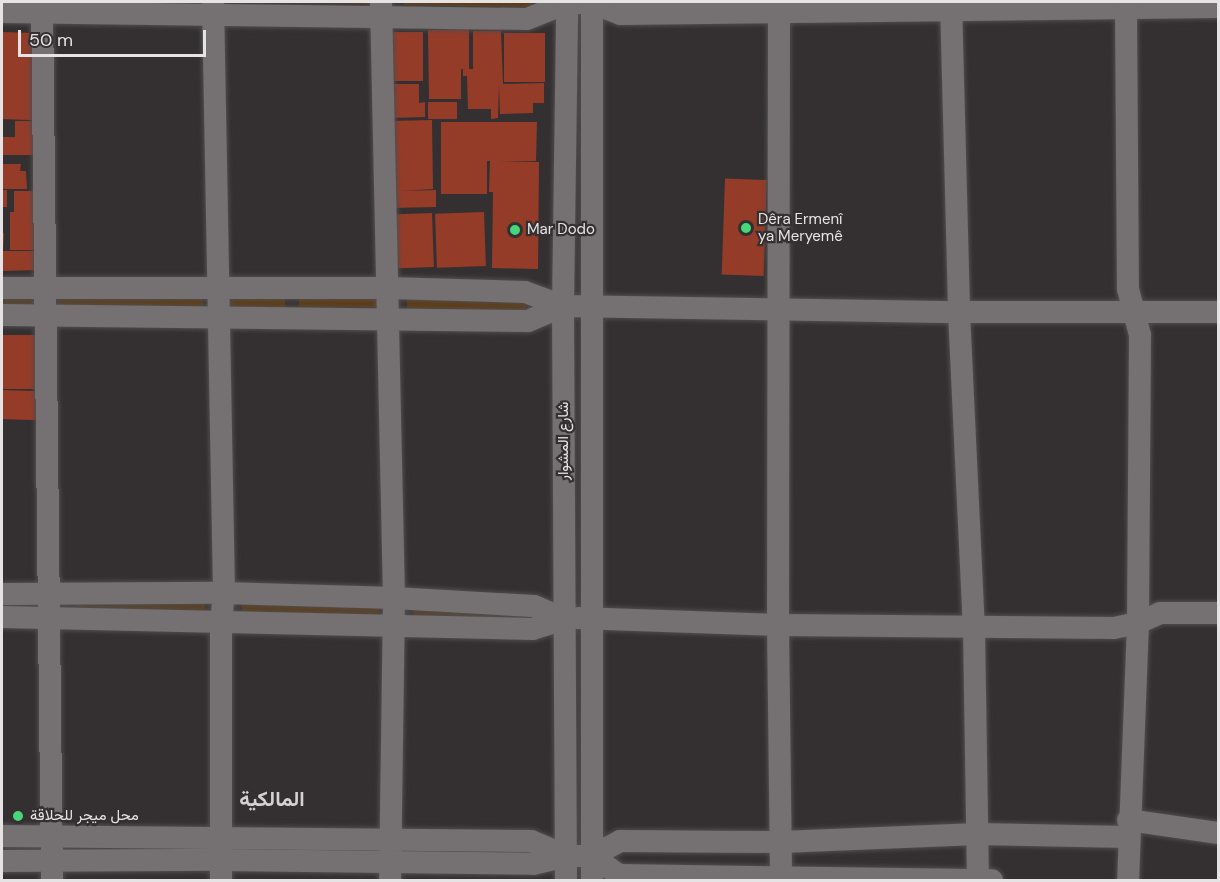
<!DOCTYPE html>
<meta charset="utf-8">
<style>
body{margin:0}
#map{position:relative;width:1220px;height:882px;overflow:hidden;background:#343031;font-family:"DM Sans",Vazirmatn,sans-serif}
div>[style]{position:absolute}
.green>*{inset:0;background:#623a0b;transform-origin:0 0}
.building>*{inset:0;background:#953c29;transform-origin:0 0}
.roads{filter:drop-shadow(0 0 2px #504d4e) drop-shadow(0 0 2px #504d4e)}
.street>*{height:22px;margin:-11px;padding:0 11px;transform-origin:11px;border-radius:11px;background:#757071}
.dots>*{width:16px;height:16px;translate:-50% -50%;box-sizing:border-box;border:3px solid #343031;border-radius:50%}
span{translate:-50% -50%;white-space:nowrap;text-align:center;line-height:1.15;-webkit-text-stroke:4.5px #343031;paint-order:stroke}
.poi-label{font-size:15px;color:#e5e3e3}
.left{translate:0 -50%;text-align:left}
.street-label{font-size:15px;color:#e5e3e3}
.district-label{font-size:21px;color:#d5d0d1;font-weight:700}
.frame{position:absolute;inset:0;border:3px solid #e5e3e3;pointer-events:none}
.scale{position:absolute;left:18px;top:30px;width:188px;height:27px;box-sizing:border-box;border:3px solid #e5e3e3;border-top:0;padding-left:8px;font-size:18px;line-height:21px;white-space:nowrap;color:#e5e3e3;-webkit-text-stroke:4px #343031;paint-order:stroke}
</style>
<div id="map">
<div class="green">
<i style="clip-path:polygon(235px 2px,371px 2px,371px 4px)"></i>
<i style="clip-path:polygon(404px 2px,532px 2px,532px 7px,404px 5px)"></i>
<i style="left:2px;top:296px;width:35px;height:11px"></i>
<i style="left:57px;top:296px;width:146px;height:12px"></i>
<i style="left:228px;top:296px;width:57px;height:12px"></i>
<i style="left:299px;top:296px;width:81px;height:11px"></i>
<i style="left:407px;top:299px;width:119px;height:12px;rotate:1deg"></i>
<i style="left:76px;top:600px;width:129px;height:11px;rotate:1deg"></i>
<i style="left:242px;top:604px;width:137px;height:10px;rotate:1deg"></i>
<i style="left:413px;top:608px;width:112px;height:10px;rotate:2deg"></i>
</div>
<div class="building">
<i style="clip-path:polygon(469px 29px,469px 69px,473px 69px,473px 31px,501px 31px,503px 84px,544px 83px,544px 103px,533px 103px,533px 113px,500px 114px,499px 84px,498px 118px,491px 119px,491px 109px,468px 109px,467px 76px,463px 76px,463px 69px,461px 69px,461px 99px,429px 99px,428px 30px)"></i>
<i style="left:2px;top:32px;width:38px;height:87px;rotate:2deg"></i>
<i style="left:387px;top:32px;width:36px;height:49px"></i>
<i style="left:504px;top:33px;width:41px;height:49px"></i>
<i style="clip-path:polygon(390px 84px,419px 84px,419px 103px,425px 102px,425px 117px,390px 118px)"></i>
<i style="left:428px;top:102px;width:29px;height:17px"></i>
<i style="clip-path:polygon(432px 120px,433px 189px,401px 191px,436px 190px,436px 207px,390px 208px,390px 121px)"></i>
<i style="clip-path:polygon(15px 121px,39px 121px,39px 155px,2px 155px,2px 137px,15px 137px)"></i>
<i style="clip-path:polygon(441px 122px,537px 122px,536px 161px,496px 162px,539px 162px,538px 269px,492px 268px,493px 192px,489px 192px,490px 161px,487px 161px,487px 194px,441px 194px)"></i>
<i style="clip-path:polygon(2px 164px,21px 164px,20px 171px,26px 171px,27px 189px,2px 189px)"></i>
<i style="left:767px;top:180px;width:96px;height:42px;rotate:92deg"></i>
<i style="left:2px;top:190px;width:5px;height:17px"></i>
<i style="clip-path:polygon(14px 191px,35px 191px,35px 250px,10px 250px,10px 212px,14px 212px)"></i>
<i style="left:484px;top:212px;width:54px;height:49px;rotate:88deg"></i>
<i style="left:432px;top:213px;width:54px;height:41px;rotate:88deg"></i>
<i style="clip-path:polygon(2px 233px,4px 233px,3px 251px,40px 251px,40px 270px,2px 271px)"></i>
<i style="left:2px;top:335px;width:37px;height:54px"></i>
<i style="left:2px;top:390px;width:37px;height:29px;rotate:2deg"></i>
</div>
<div class="roads">
<div class="street">
<i style="left:42px;top:2px;width:878px;rotate:89.35deg"></i>
<i style="left:213px;top:2px;width:591px;rotate:88.93deg"></i>
<i style="left:224px;top:593px;width:31px;rotate:96deg"></i>
<i style="left:221px;top:624px;width:256px;rotate:90deg"></i>
<i style="left:381px;top:2px;width:596px;rotate:88.75deg"></i>
<i style="left:394px;top:598px;width:282px;rotate:90.8deg"></i>
<i style="left:779px;top:2px;width:623px;rotate:90.09deg"></i>
<i style="left:778px;top:625px;width:255px;rotate:89.3deg"></i>
<i style="left:951px;top:2px;width:310px;rotate:88.5deg"></i>
<i style="left:959px;top:312px;width:316px;rotate:87.3deg"></i>
<i style="left:974px;top:628px;width:252px;rotate:89.1deg"></i>
<i style="left:578px;top:3px;width:14px"></i>
<i style="left:592px;top:3px;width:30px;rotate:21deg"></i>
<i style="left:620px;top:14px;width:598px;rotate:-0.67deg"></i>
<i style="left:1126px;top:9px;width:280px;rotate:89.6deg"></i>
<i style="left:1128px;top:289px;width:48px;rotate:75.4deg"></i>
<i style="left:1140px;top:335px;width:288px;rotate:90.4deg"></i>
<i style="left:1138px;top:623px;width:257px;rotate:92.2deg"></i>
<i style="left:2px;top:12px;width:525px;rotate:0.76deg"></i>
<i style="left:527px;top:19px;width:43px;rotate:-21.8deg"></i>
<i style="left:2px;top:288px;width:387px"></i>
<i style="left:389px;top:288px;width:136px;rotate:1.7deg"></i>
<i style="left:525px;top:292px;width:40px;rotate:20.2deg"></i>
<i style="left:563px;top:306px;width:396px;rotate:0.9deg"></i>
<i style="left:959px;top:312px;width:259px"></i>
<i style="left:2px;top:315px;width:526px;rotate:0.65deg"></i>
<i style="left:528px;top:321px;width:38px;rotate:-23deg"></i>
<i style="left:2px;top:594px;width:222px;rotate:-0.3deg"></i>
<i style="left:224px;top:593px;width:170px;rotate:1.7deg"></i>
<i style="left:394px;top:598px;width:140px;rotate:3.3deg"></i>
<i style="left:534px;top:606px;width:34px;rotate:23deg"></i>
<i style="left:565px;top:619px;width:34px;rotate:163deg"></i>
<i style="left:533px;top:629px;width:531px;rotate:-178.71deg"></i>
<i style="left:578px;top:618px;width:200px;rotate:2deg"></i>
<i style="left:778px;top:625px;width:336px;rotate:0.5deg"></i>
<i style="left:1114px;top:628px;width:25px;rotate:-12deg"></i>
<i style="left:1138px;top:623px;width:24px;rotate:-24deg"></i>
<i style="left:1160px;top:613px;width:58px"></i>
<i style="left:1128px;top:820px;width:91px;rotate:8.2deg"></i>
<i style="left:2px;top:836px;width:529px;rotate:0.54deg"></i>
<i style="left:531px;top:841px;width:39px;rotate:23deg"></i>
<i style="left:592px;top:856px;width:33px;rotate:35deg"></i>
<i style="left:619px;top:875px;width:373px;rotate:0.8deg"></i>
<i style="left:2px;top:861px;width:219px;rotate:-0.3deg"></i>
<i style="left:221px;top:860px;width:312px;rotate:0.7deg"></i>
<i style="left:533px;top:864px;width:35px;rotate:-13deg"></i>
<i style="left:567px;top:856px;width:25px"></i>
<i style="left:592px;top:856px;width:32px;rotate:-28deg"></i>
<i style="left:620px;top:841px;width:161px;rotate:0.4deg"></i>
<i style="left:781px;top:842px;width:197px;rotate:-2.3deg"></i>
<i style="left:978px;top:834px;width:150px;rotate:1.1deg"></i>
<i style="left:566px;top:880px;width:574px;rotate:-90.3deg"></i>
<i style="left:563px;top:306px;width:304px;rotate:-89.2deg"></i>
<i style="left:592px;top:880px;width:878px;rotate:-90deg"></i>
</div>
</div>
<div class="dots">
<i style="left:746px;top:228px;background:#45d77a"></i>
<i style="left:515px;top:230px;background:#45d77a"></i>
<i style="left:18px;top:816px;background:#45d77a"></i>
</div>
<div class="poi-label">
<span class="left" style="left:758px;top:228px">Dêra Ermenî<br>ya Meryemê</span>
<span class="left" style="left:527px;top:230px">Mar Dodo</span>
<span class="left" style="left:30px;top:816px">محل ميجر للحلاقة</span>
</div>
<div class="street-label">
<span style="left:564px;top:441px;rotate:-90deg">شارع المشوار</span>
</div>
<div class="district-label">
<span style="left:272px;top:799px">المالكية</span>
</div>
<div class="frame"></div>
<div class="scale">50 m</div>
</div>
